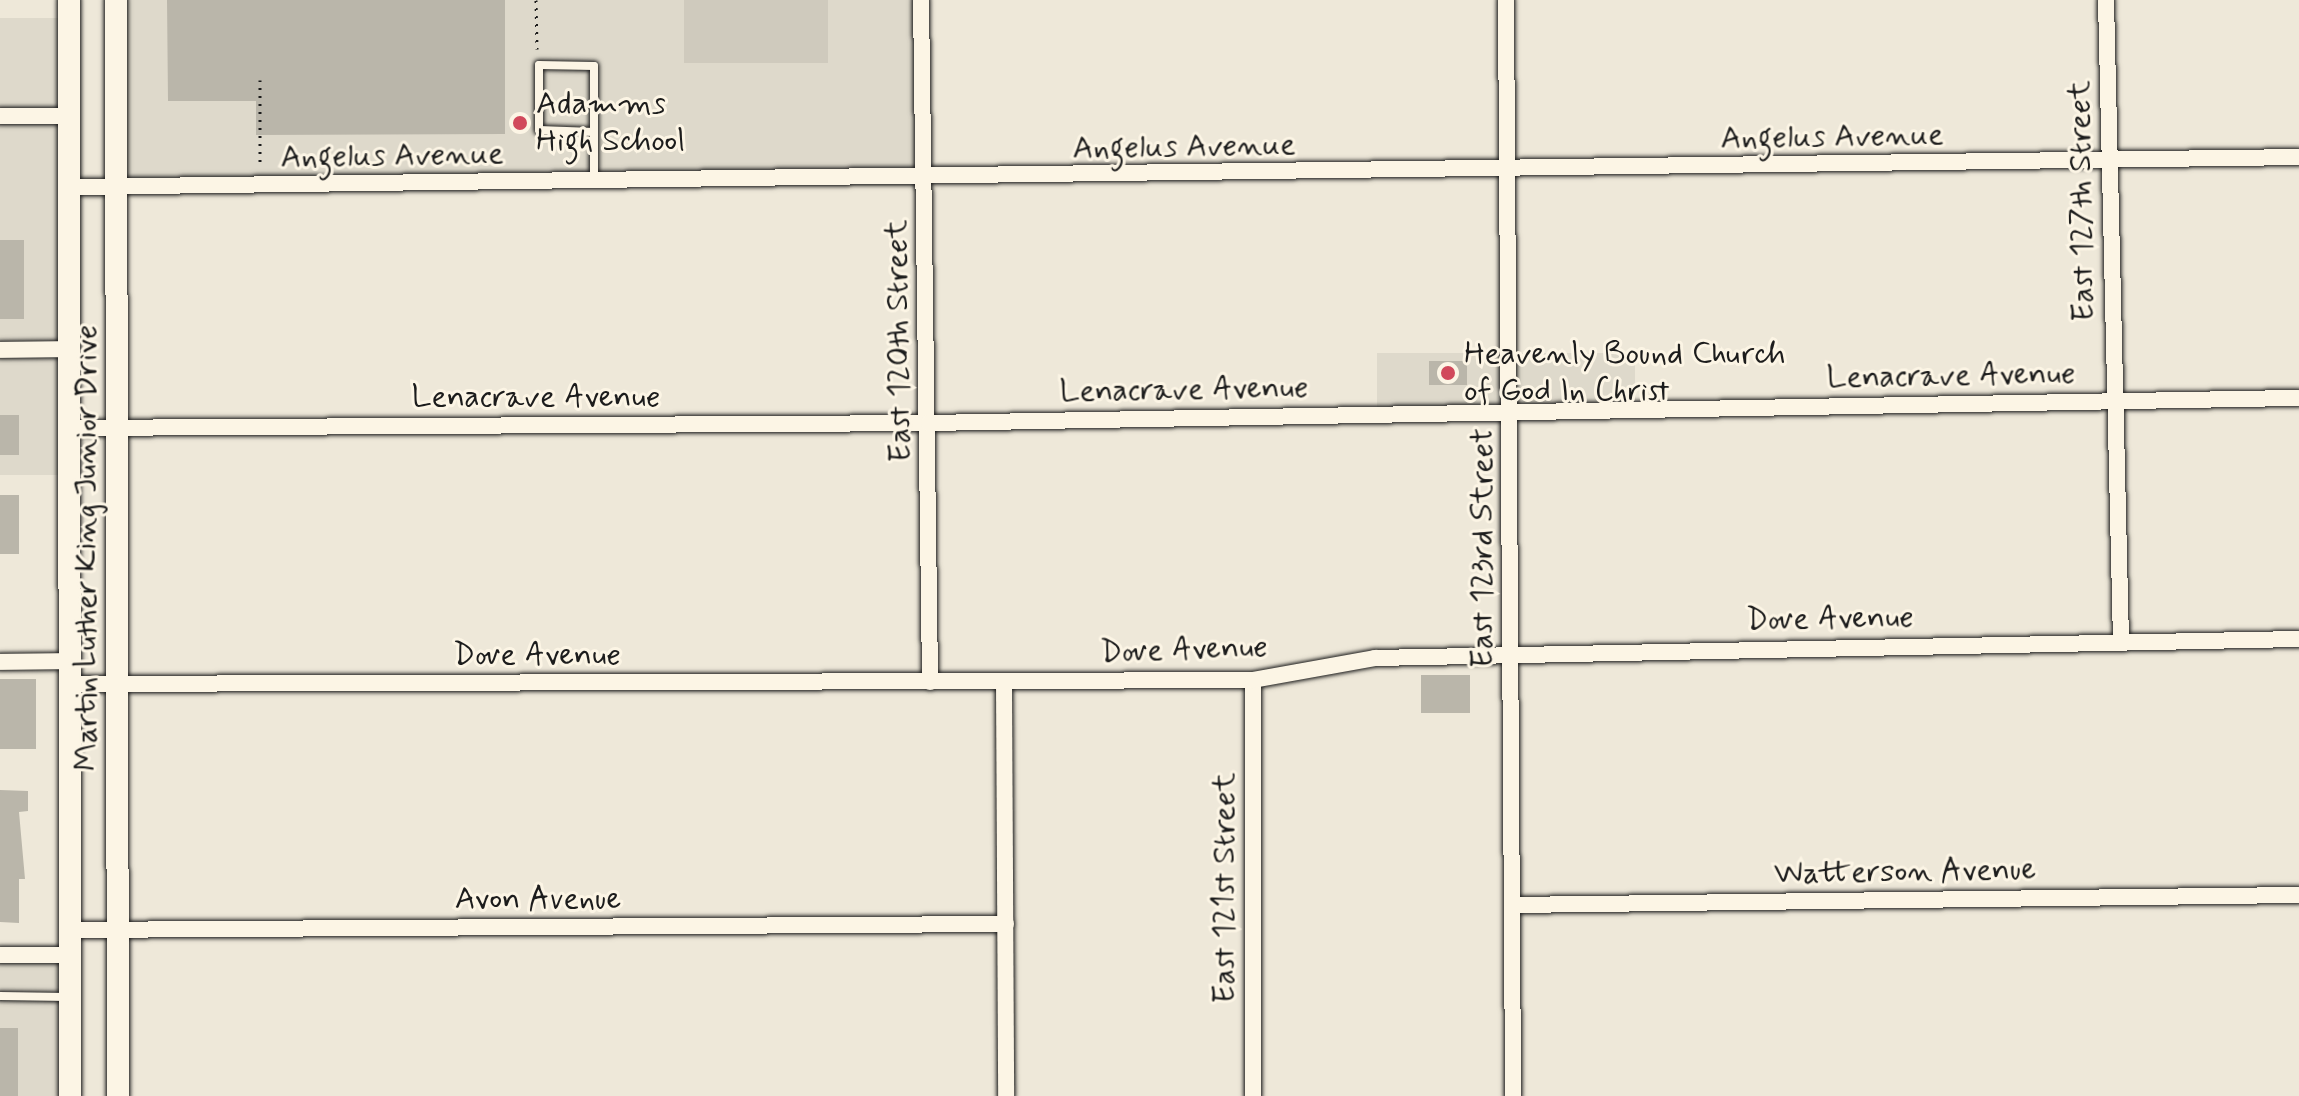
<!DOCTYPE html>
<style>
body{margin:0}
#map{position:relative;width:2299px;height:1096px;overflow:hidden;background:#eee8d9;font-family:Mynerve,sans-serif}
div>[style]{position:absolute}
.built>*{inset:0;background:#ded9cb;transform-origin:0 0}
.green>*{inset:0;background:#cfcabd;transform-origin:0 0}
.building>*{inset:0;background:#bab6aa;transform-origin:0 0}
.path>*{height:3px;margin-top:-1.5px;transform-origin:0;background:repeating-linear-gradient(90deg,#1c1c1c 0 2px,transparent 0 8px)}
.roads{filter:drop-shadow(0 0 2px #1c1c1c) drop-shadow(0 0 2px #1c1c1c)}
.lane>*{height:8px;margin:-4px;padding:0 4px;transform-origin:4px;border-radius:4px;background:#fcf5e5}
.street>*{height:16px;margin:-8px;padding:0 8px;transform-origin:8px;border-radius:8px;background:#fcf5e5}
.secondary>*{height:22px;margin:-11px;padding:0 11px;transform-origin:11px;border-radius:11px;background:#fcf5e5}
.dots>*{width:22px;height:22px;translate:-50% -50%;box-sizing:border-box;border:4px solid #fcf5e5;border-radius:50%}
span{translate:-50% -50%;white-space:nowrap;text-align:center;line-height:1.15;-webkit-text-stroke:6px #fcf5e5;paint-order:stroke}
.poi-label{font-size:32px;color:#1c1c1c}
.left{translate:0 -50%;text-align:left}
.street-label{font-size:32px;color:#1c1c1c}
</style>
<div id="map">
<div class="built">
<i style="left:116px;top:0;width:805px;height:186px"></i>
<i style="left:69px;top:18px;width:457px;height:69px;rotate:90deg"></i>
<i style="left:1635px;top:353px;width:57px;height:258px;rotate:90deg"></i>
<i style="left:0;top:955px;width:71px;height:141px"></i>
</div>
<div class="green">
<i style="left:684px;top:0;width:144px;height:63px"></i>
</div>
<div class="building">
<i style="clip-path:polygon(167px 0,505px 0,505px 134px,256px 135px,256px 101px,168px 101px)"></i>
<i style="left:0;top:240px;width:24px;height:79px"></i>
<i style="left:1429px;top:361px;width:38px;height:24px"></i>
<i style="left:19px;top:415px;width:40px;height:19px;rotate:90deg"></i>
<i style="left:0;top:495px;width:19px;height:59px"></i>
<i style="left:1421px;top:675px;width:49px;height:38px"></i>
<i style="left:0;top:679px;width:36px;height:70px"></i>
<i style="clip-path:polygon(0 790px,28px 791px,28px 811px,19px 812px,25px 879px,19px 879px,19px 923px,0 922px)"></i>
<i style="left:0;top:1028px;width:18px;height:68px"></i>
</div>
<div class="path">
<i style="left:536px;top:0;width:49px;rotate:88.8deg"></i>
<i style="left:260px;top:80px;width:86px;rotate:90deg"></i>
</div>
<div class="roads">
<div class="lane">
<i style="left:594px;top:132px;width:55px;rotate:-177.9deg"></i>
<i style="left:539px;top:130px;width:65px;rotate:-90deg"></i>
<i style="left:539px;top:65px;width:55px;rotate:1deg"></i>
<i style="left:594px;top:66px;width:115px;rotate:90deg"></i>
<i style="left:0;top:996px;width:67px;rotate:0.9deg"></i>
</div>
<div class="street">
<i style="left:921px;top:0;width:682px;rotate:89.24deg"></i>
<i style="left:1506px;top:0;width:1096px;rotate:89.63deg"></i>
<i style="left:2106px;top:0;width:642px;rotate:88.66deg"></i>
<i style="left:0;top:116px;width:69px"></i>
<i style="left:69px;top:187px;width:2230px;rotate:-0.77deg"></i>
<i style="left:0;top:350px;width:69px;rotate:-0.8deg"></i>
<i style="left:69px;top:428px;width:860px;rotate:-0.33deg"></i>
<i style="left:929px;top:423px;width:1370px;rotate:-1.05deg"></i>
<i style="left:0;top:662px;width:69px;rotate:-0.8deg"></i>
<i style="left:1253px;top:680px;width:416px;rotate:90deg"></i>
<i style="left:1004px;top:683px;width:413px;rotate:89.7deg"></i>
<i style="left:69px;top:684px;width:1184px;rotate:-0.19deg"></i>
<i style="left:1253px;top:680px;width:124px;rotate:-10.2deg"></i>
<i style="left:1375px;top:658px;width:924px;rotate:-1.18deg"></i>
<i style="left:1512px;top:905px;width:787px;rotate:-0.73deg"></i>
<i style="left:71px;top:930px;width:935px;rotate:-0.37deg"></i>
<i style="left:0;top:955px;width:71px"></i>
</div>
<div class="secondary">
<i style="left:69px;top:0;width:1096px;rotate:89.95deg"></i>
<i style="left:116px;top:0;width:1096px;rotate:89.9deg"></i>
</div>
</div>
<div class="dots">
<i style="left:520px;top:123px;background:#d1495b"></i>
<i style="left:1448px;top:373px;background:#d1495b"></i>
</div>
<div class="poi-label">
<span class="left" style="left:536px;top:123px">Adamms<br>High School</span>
<span class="left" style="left:1464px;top:373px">Heavenly Bound Church<br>of God In Christ</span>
</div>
<div class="street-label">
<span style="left:1832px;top:137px;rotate:-1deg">Angelus Avenue</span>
<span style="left:1184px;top:147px;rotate:-1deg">Angelus Avenue</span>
<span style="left:392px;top:156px;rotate:-1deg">Angelus Avenue</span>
<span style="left:2082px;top:201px;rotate:-91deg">East 127th Street</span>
<span style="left:899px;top:341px;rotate:-91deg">East 120th Street</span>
<span style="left:1951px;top:376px;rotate:-1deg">Lenacrave Avenue</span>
<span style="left:1184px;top:390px;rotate:-1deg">Lenacrave Avenue</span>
<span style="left:536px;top:397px">Lenacrave Avenue</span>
<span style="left:87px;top:548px;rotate:-90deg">Martin Luther King Junior Drive</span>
<span style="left:1483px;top:548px;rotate:-90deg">East 123rd Street</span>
<span style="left:1830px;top:619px;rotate:-1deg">Dove Avenue</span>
<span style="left:1184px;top:650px;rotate:-2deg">Dove Avenue</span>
<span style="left:537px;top:655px">Dove Avenue</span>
<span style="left:1905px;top:872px;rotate:-1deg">Watterson Avenue</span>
<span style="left:1225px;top:888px;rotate:-90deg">East 121st Street</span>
<span style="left:538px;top:899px">Avon Avenue</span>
</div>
</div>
